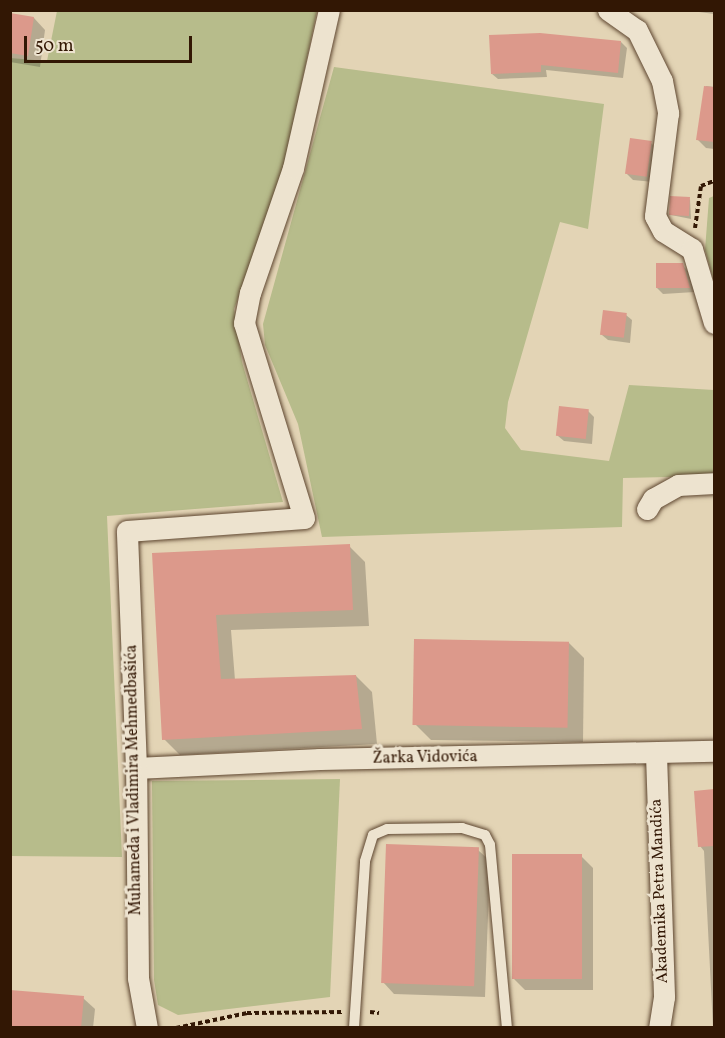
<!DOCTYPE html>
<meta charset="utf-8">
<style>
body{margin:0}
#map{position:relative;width:725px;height:1038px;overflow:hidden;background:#e3d4b5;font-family:Vollkorn,serif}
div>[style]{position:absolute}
.green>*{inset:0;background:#b7bc8b}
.shadow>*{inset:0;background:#0003}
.building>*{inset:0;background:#dc998b;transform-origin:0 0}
.path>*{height:4px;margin-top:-2px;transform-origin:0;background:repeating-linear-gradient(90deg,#321704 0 4.5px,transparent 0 7.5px)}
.roads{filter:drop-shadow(0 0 2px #5e4630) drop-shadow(0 0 2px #5e4630)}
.service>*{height:10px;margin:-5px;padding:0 5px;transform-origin:5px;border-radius:5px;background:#ede3cf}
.minor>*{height:21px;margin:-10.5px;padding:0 10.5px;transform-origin:10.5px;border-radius:10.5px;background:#ede3cf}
span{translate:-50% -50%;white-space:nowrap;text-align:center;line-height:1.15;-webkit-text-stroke:6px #ede3cf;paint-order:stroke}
.street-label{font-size:16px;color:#321704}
.frame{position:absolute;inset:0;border:12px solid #321704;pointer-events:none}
.scale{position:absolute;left:24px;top:36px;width:168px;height:27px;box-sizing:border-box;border:3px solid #321704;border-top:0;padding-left:8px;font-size:18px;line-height:21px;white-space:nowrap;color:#321704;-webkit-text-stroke:4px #ede3cf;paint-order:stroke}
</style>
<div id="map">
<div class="green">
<i style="clip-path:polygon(57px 11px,317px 11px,278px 195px,234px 309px,242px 362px,283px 502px,107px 516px,122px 857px,11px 856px,10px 58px,47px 61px)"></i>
<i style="clip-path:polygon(334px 67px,604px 104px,588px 229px,560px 222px,508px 402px,505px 428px,521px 450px,609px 461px,629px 385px,714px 390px,714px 476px,623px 478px,622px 527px,322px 537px,298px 424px,265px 345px,263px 324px)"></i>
<i style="clip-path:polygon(714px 196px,714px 282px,705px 250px,709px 198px)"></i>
<i style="clip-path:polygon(340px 779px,330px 997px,178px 1015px,158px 1005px,154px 980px,152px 781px)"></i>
</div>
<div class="shadow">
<i style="clip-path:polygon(684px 10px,714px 10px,714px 14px)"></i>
<i style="clip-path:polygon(10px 15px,34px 18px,45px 30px,40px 67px,10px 62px)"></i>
<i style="clip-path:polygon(621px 42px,627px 48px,623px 78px,546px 70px,547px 77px,498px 79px,492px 74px)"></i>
<i style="clip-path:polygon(706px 86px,714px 87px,714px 149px,706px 148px,697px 139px)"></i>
<i style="clip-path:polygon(651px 143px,657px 149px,653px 182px,633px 180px,627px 174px)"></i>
<i style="clip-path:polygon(690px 199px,691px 219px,671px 215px)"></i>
<i style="clip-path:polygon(682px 265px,688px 271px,695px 292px,663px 294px,657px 288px)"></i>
<i style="clip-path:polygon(626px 315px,632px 320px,630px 343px,608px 340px,602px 335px)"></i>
<i style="clip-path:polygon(588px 411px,594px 417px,592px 444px,564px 441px,558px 436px)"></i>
<i style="clip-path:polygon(349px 546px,365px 562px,369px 626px,231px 630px,235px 680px,356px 676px,372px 692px,377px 744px,180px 755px,164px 739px,153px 554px)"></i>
<i style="clip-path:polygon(568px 642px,584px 658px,583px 742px,431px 740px,415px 724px)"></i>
<i style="clip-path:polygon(714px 791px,714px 1028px,713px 1028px,704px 851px,700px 846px,696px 792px)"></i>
<i style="clip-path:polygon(478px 850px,490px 861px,485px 997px,394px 994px,383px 982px)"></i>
<i style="clip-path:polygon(581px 856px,593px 868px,593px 990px,525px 990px,513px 978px)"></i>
<i style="clip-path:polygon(83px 998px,95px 1009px,93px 1028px,10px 1028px)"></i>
</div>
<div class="building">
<i style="clip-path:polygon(10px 13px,34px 17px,28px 56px,10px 53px)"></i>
<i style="clip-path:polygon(540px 33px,621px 41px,618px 73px,541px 65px,541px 72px,491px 74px,489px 35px)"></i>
<i style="clip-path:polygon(704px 86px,714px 87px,714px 142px,696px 140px)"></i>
<i style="left:630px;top:138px;width:22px;height:36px;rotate:8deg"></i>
<i style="left:670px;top:196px;width:20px;height:19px;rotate:3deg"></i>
<i style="clip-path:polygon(656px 263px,683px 263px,690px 288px,656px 288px)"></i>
<i style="left:603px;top:310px;width:24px;height:25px;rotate:7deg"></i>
<i style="left:559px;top:406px;width:30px;height:30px;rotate:6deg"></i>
<i style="clip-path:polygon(350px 544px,353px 610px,216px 615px,221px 679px,356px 675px,362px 729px,162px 740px,152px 553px)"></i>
<i style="left:414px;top:639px;width:155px;height:86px;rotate:1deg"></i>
<i style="clip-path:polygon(714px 789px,714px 846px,698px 847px,694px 791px)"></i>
<i style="left:386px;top:844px;width:93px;height:139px;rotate:2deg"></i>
<i style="left:512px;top:854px;width:70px;height:125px"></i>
<i style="clip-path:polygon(10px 990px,84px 996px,81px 1028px,10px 1028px)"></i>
</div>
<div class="path">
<i style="left:695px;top:228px;width:42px;rotate:-81.9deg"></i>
<i style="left:701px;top:186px;width:14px;rotate:-21deg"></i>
<i style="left:370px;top:1012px;width:9px;rotate:6deg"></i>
<i style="left:176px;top:1028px;width:73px;rotate:-11.9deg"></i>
<i style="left:247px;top:1013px;width:95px;rotate:-0.6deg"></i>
</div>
<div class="roads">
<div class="service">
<i style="left:354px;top:1028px;width:167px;rotate:-86.2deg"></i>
<i style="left:365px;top:861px;width:27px;rotate:-73deg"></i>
<i style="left:373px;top:835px;width:15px;rotate:-23deg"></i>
<i style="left:387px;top:829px;width:75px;rotate:-0.8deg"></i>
<i style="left:462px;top:828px;width:24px;rotate:17deg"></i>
<i style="left:485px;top:835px;width:11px;rotate:63deg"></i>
<i style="left:490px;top:845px;width:184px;rotate:84.7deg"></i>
</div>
<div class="minor">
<i style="left:608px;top:10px;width:35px;rotate:35deg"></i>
<i style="left:637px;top:30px;width:57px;rotate:63.9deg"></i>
<i style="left:662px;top:81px;width:33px;rotate:79deg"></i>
<i style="left:668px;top:113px;width:104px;rotate:97.2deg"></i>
<i style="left:655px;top:216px;width:17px;rotate:62deg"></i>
<i style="left:663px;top:231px;width:34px;rotate:32deg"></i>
<i style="left:692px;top:249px;width:77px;rotate:73.4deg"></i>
<i style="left:647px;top:509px;width:12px;rotate:-59deg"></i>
<i style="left:653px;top:499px;width:29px;rotate:-29deg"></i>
<i style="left:678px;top:485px;width:36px;rotate:-3deg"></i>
<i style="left:656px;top:754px;width:243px;rotate:88.1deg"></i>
<i style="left:664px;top:997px;width:31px;rotate:99deg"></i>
<i style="left:136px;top:768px;width:184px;rotate:-2.8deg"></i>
<i style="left:320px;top:759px;width:394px;rotate:-1.2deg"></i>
<i style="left:147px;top:1028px;width:51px;rotate:-100.2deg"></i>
<i style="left:138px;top:978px;width:210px;rotate:-90.5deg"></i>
<i style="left:136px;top:768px;width:237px;rotate:-92.2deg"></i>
<i style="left:127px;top:531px;width:177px;rotate:-4.2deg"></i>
<i style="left:304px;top:518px;width:204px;rotate:-107.1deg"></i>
<i style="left:244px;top:323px;width:31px;rotate:-79deg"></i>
<i style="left:250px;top:293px;width:132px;rotate:-71deg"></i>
<i style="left:293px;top:168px;width:162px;rotate:-77.2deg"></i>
</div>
</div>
<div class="street-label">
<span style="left:425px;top:758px;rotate:-1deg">Žarka Vidovića</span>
<span style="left:134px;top:780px;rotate:-91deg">Muhameda i Vladimira Mehmedbašića</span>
<span style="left:660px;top:891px;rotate:-92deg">Akademika Petra Mandića</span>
</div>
<div class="frame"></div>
<div class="scale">50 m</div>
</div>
